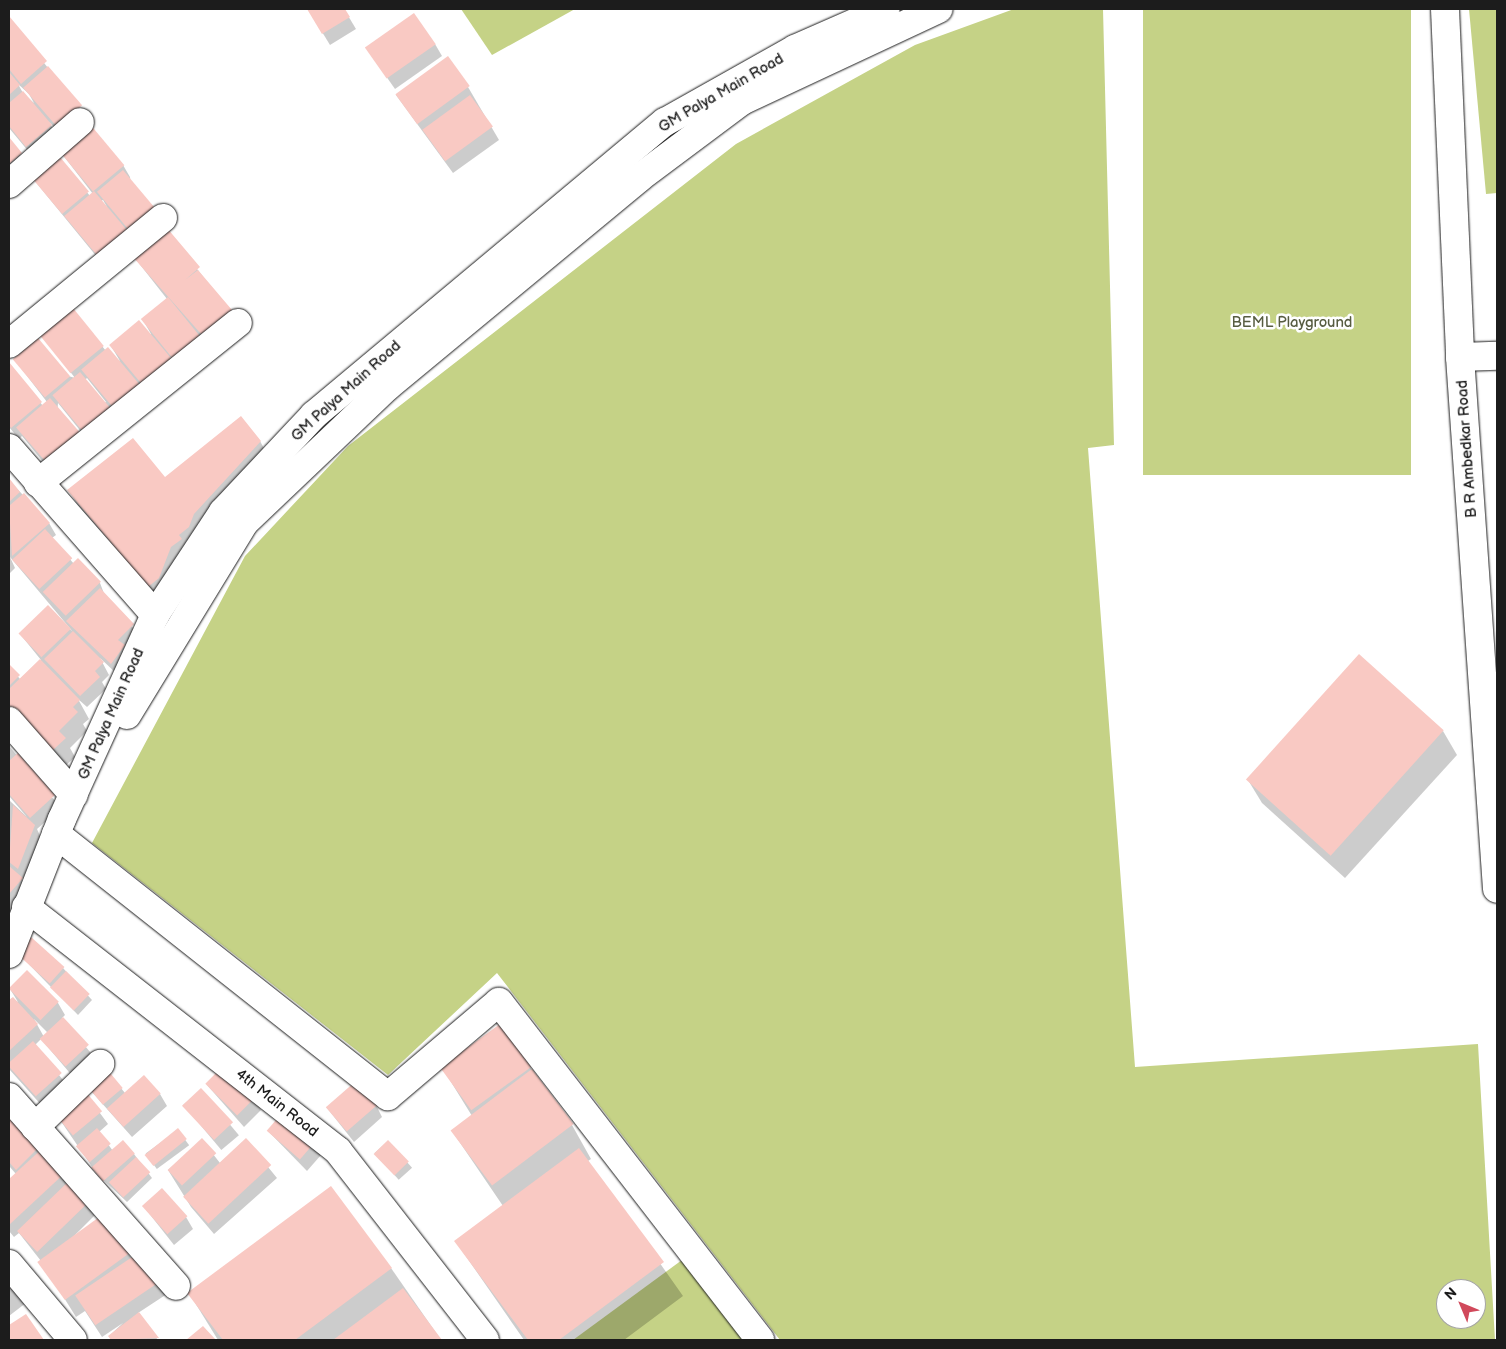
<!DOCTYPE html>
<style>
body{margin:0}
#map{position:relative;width:1506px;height:1349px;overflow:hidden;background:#fff;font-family:"Balsamiq Sans",sans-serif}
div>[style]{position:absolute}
.green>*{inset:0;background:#c5d286;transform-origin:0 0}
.shadow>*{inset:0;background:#0003;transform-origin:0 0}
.building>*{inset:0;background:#f9c9c3;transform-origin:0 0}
.roads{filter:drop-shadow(0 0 1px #1c1c1c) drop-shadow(0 0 1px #1c1c1c)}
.street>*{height:28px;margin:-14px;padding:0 14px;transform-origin:14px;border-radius:14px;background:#fff}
.secondary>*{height:28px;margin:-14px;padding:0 14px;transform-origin:14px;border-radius:14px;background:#fff}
span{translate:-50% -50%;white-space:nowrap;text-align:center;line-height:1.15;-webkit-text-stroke:5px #fff;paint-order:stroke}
.street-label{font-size:15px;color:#1c1c1c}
.park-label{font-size:15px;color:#575c41}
.frame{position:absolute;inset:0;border:10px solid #1c1c1c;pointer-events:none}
.north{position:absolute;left:1436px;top:1279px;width:50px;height:50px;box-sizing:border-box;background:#fff;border:1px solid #a4a4a4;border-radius:50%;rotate:315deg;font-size:14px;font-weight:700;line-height:20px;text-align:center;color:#1c1c1c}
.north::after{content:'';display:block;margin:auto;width:18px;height:22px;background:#d1495b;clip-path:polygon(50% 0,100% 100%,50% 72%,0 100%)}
</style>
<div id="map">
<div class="green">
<i style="clip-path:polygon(461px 9px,575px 9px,492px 55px)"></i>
<i style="clip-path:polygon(evenodd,1014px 9px,1103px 9px,1114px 445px,1088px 448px,1135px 1067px,1478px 1044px,1495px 1340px,780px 1340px,497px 973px,388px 1075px,92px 843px,245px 556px,348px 446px,736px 144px,915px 45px,1014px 9px,1446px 1289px,1476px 1289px,1476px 1319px,1446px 1319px,1446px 1289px)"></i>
<i style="left:1143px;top:9px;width:268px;height:466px"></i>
<i style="clip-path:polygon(1469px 9px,1497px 9px,1497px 193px,1486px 194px)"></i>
<i style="clip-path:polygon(682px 1260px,743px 1340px,573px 1340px)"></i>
</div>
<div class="shadow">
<i style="clip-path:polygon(308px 9px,344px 9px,356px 29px,330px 45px)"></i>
<i style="clip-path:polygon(evenodd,9px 18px,87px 118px,64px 137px,49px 122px,58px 137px,34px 158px,9px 128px,9px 18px,18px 84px,29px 94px,34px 103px,23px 93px,18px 84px)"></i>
<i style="clip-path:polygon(435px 44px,442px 56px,395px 89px,374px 59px)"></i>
<i style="clip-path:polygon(468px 87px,499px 140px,453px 173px,396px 95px)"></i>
<i style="clip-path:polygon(9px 139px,28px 165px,9px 181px)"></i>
<i style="clip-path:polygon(evenodd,59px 150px,123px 165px,130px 177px,137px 241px,126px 230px,106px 268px,34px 180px,60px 159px,90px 196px,93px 194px,59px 150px,103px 200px,107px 207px,106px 207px,101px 201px,103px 200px)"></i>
<i style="clip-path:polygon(evenodd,167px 230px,238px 322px,209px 346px,199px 336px,181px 369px,170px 357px,151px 396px,137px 383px,121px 420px,107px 405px,91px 444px,58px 403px,53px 474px,22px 436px,19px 439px,9px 427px,9px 364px,43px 406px,47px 402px,14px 359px,75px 378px,42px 335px,73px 310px,106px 351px,120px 361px,111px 346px,151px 334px,143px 320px,167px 299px,134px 257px,167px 230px,87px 378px,106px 402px,104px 403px,85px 380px,87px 378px)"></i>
<i style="clip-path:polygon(260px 441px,273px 465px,162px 610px,83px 514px,69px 490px,164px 479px)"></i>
<i style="clip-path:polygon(9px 480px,49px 523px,56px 535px,52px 538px,74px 564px,100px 583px,105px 596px,140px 636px,118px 675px,100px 658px,109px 675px,102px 682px,106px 689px,87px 707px,78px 699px,89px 719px,83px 724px,87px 731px,70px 748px,75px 757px,64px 767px,9px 708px,9px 666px,20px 679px,41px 660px,20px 634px,48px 607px,73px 632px,10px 557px,15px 568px,9px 574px)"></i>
<i style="clip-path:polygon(1443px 731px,1457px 755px,1345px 878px,1262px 803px,1248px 780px)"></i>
<i style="clip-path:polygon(9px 746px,61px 808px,37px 829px,41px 838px,25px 880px,20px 876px,29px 891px,9px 914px,9px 938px,9px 800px,27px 817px,9px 796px)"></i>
<i style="clip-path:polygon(18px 953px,63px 968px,92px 1000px,78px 1015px)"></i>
<i style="clip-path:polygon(evenodd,27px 971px,58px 1003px,65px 1015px,62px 1018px,95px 1058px,74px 1078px,41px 1039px,35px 1045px,67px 1085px,43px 1107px,9px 1069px,9px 1002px,12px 998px,18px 1002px,10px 989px,27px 971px,34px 1019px,48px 1033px,44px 1037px,34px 1019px)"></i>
<i style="clip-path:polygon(530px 1067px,572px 1125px,591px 1159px,588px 1161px,683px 1296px,624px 1340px,524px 1340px,456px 1242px,503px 1206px,452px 1131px,472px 1116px,443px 1069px)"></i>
<i style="clip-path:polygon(106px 1070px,125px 1093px,160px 1094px,167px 1106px,132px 1137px,91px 1091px)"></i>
<i style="clip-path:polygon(207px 1085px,254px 1099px,261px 1110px,244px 1127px)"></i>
<i style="left:201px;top:1090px;width:59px;height:23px;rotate:50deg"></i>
<i style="clip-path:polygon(86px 1094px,108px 1124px,99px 1132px,113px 1151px,134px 1154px,152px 1178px,127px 1202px,97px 1174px,58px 1117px)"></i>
<i style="clip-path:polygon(376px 1105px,382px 1117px,354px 1142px,327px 1108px)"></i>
<i style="clip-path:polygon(9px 1108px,97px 1213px,71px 1239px,102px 1217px,132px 1259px,170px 1292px,138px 1313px,158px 1340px,111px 1340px,109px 1336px,123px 1323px,102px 1337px,85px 1311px,76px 1317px,41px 1261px,19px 1233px,14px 1237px,9px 1231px,9px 1181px,16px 1174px,9px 1166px)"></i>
<i style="left:178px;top:1130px;width:19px;height:40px;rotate:54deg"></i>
<i style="clip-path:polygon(268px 1131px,328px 1147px,307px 1171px)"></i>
<i style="clip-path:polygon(202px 1140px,220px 1163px,246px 1140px,277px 1178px,214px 1234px,191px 1207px,168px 1170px)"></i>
<i style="left:388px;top:1141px;width:36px;height:18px;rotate:48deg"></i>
<i style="clip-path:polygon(144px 1207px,186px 1217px,193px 1229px,174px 1245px)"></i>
<i style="clip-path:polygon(9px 1263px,35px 1296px,9px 1316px)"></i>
<i style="clip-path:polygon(391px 1268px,441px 1340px,218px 1340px,189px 1293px)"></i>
</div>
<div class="building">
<i style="clip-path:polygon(307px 9px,345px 9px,350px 17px,322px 34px)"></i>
<i style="left:414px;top:13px;width:38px;height:60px;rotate:55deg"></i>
<i style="clip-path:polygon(9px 16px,47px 61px,21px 84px,9px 69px)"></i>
<i style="left:448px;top:56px;width:37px;height:65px;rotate:54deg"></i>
<i style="left:48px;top:66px;width:52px;height:33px;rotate:49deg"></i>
<i style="clip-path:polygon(9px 72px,20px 85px,9px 95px)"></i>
<i style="clip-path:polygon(23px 91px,52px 125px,26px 147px,9px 126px,9px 103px)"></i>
<i style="left:470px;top:95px;width:39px;height:59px;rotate:54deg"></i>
<i style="left:89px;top:123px;width:55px;height:41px;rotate:50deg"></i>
<i style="clip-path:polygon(9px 137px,22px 153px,9px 164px)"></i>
<i style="left:60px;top:157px;width:45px;height:35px;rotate:50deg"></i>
<i style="left:123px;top:170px;width:50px;height:34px;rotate:50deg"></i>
<i style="left:94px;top:191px;width:54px;height:39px;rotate:50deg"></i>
<i style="clip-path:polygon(167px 228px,200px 267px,185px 280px,198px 270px,232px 310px,202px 335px,132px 256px)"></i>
<i style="left:168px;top:297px;width:50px;height:35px;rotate:51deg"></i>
<i style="left:73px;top:308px;width:49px;height:43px;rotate:51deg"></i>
<i style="left:139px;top:320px;width:52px;height:39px;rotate:50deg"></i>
<i style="left:38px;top:338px;width:50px;height:33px;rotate:50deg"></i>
<i style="left:108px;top:347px;width:51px;height:35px;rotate:50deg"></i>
<i style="clip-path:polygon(9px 362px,42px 402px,11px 428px,9px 425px)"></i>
<i style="left:80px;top:372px;width:48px;height:36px;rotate:50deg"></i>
<i style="left:50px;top:398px;width:46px;height:45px;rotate:49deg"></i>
<i style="clip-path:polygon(241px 416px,261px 441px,194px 514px,189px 527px,179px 535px,182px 539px,171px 547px,159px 578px,148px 587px,67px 490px,133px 438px,165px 477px)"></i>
<i style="clip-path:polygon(9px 478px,20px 492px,9px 502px)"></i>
<i style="clip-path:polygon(24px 493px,50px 523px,12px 556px,9px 506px)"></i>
<i style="left:45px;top:529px;width:40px;height:45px;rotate:47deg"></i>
<i style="left:78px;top:558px;width:33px;height:49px;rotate:46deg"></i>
<i style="clip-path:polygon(100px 588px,134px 624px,118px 640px,125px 645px,111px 664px,66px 621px)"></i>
<i style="left:48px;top:605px;width:33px;height:41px;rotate:46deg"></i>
<i style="clip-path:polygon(73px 631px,104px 662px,95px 671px,100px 677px,80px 696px,44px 659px)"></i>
<i style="left:1359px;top:654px;width:114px;height:169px;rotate:42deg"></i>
<i style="clip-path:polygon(40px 659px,80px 700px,73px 707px,78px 712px,59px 731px,66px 738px,53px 750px,9px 705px,9px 689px)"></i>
<i style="clip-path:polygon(9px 664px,20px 675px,9px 686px)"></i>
<i style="clip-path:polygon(18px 753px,55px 795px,30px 818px,9px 794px,9px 761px)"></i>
<i style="clip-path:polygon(13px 805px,35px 825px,18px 869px,9px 862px)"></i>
<i style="clip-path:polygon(9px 866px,23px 878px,9px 894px)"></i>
<i style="left:31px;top:937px;width:45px;height:22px;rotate:42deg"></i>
<i style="left:27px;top:970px;width:45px;height:26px;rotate:45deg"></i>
<i style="left:66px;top:971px;width:33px;height:23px;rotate:44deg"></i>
<i style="clip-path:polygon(13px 997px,38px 1024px,9px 1051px,9px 1000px)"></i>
<i style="left:63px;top:1017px;width:38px;height:32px;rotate:47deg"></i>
<i style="left:500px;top:1024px;width:53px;height:74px;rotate:54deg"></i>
<i style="left:33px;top:1041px;width:43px;height:35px;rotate:48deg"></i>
<i style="left:223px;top:1066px;width:45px;height:25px;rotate:45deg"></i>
<i style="left:106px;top:1068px;width:26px;height:26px;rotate:50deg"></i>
<i style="left:532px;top:1069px;width:69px;height:102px;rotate:53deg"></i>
<i style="left:144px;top:1075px;width:25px;height:50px;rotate:48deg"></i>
<i style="left:356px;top:1081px;width:32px;height:40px;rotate:49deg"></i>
<i style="left:201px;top:1088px;width:47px;height:26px;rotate:47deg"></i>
<i style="left:86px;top:1092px;width:25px;height:38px;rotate:50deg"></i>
<i style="left:289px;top:1105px;width:44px;height:34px;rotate:41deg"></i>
<i style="clip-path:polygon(9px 1116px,41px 1145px,16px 1170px,9px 1162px)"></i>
<i style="left:97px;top:1128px;width:21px;height:28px;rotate:49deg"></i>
<i style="left:178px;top:1128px;width:14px;height:43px;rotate:51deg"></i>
<i style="left:202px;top:1138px;width:21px;height:47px;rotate:47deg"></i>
<i style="left:246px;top:1138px;width:37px;height:86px;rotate:47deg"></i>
<i style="left:123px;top:1140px;width:18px;height:42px;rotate:49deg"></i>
<i style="left:388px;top:1140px;width:30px;height:20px;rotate:46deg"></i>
<i style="clip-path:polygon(45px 1146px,67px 1171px,9px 1225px,9px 1179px)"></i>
<i style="clip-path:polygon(579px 1148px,664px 1262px,559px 1340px,528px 1340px,454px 1241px)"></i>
<i style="left:136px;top:1157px;width:21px;height:37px;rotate:47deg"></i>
<i style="left:71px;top:1179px;width:29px;height:75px;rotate:46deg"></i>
<i style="clip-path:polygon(331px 1186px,392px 1268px,295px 1340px,223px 1340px,187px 1293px)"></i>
<i style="left:162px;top:1188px;width:38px;height:27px;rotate:48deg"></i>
<i style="left:102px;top:1215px;width:47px;height:80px;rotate:54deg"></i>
<i style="left:144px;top:1249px;width:36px;height:83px;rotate:56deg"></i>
<i style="clip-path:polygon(403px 1288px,442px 1340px,333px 1340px)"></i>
<i style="clip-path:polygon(139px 1312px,159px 1338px,111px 1340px,108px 1336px)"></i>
<i style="clip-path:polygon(26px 1314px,44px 1340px,9px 1340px,9px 1325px)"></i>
<i style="clip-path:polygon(203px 1326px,216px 1340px,186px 1340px)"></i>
</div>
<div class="roads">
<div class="street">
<i style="left:1445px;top:9px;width:348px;rotate:87.5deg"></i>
<i style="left:1460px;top:357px;width:533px;rotate:86.02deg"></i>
<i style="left:9px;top:184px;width:94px;rotate:-41.1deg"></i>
<i style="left:9px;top:344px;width:199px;rotate:-39.3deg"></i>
<i style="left:1460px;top:357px;width:37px;rotate:-2deg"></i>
<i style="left:9px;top:448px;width:222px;rotate:48.8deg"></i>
<i style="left:38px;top:483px;width:256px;rotate:-38.7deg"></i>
<i style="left:9px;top:721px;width:98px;rotate:48.7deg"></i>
<i style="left:56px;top:834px;width:423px;rotate:38.3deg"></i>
<i style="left:388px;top:1096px;width:145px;rotate:-40.3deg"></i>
<i style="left:499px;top:1002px;width:427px;rotate:52.3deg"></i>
<i style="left:26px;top:907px;width:396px;rotate:38deg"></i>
<i style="left:338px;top:1151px;width:239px;rotate:52.1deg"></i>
<i style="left:9px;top:1097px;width:252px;rotate:48.5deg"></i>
<i style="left:35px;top:1127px;width:91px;rotate:-44.1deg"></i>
<i style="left:9px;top:1264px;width:99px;rotate:49.9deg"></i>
</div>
<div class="secondary">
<i style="left:127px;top:715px;width:225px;rotate:-58.6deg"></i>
<i style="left:244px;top:523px;width:199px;rotate:-43.6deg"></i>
<i style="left:388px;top:386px;width:326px;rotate:-39.6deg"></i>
<i style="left:639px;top:178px;width:129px;rotate:-36.8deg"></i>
<i style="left:742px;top:101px;width:217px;rotate:-25.1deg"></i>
<i style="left:9px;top:954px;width:145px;rotate:-68.6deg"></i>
<i style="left:62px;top:819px;width:224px;rotate:-65.5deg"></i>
<i style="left:155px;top:615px;width:123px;rotate:-56.6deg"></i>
<i style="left:223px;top:512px;width:133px;rotate:-46.8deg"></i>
<i style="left:314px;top:415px;width:457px;rotate:-39.9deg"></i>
<i style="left:665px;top:122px;width:149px;rotate:-29.3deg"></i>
<i style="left:795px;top:49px;width:99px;rotate:-23.7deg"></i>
</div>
</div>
<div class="street-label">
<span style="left:721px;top:93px;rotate:-30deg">GM Palya Main Road</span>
<span style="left:346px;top:391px;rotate:-42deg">GM Palya Main Road</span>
<span style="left:1467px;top:449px;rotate:-94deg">B R Ambedkar Road</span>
<span style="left:111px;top:714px;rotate:-66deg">GM Palya Main Road</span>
<span style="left:277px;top:1103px;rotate:38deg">4th Main Road</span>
</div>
<div class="park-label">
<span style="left:1292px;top:323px">BEML Playground</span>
</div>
<div class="frame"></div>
<div class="north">N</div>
</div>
